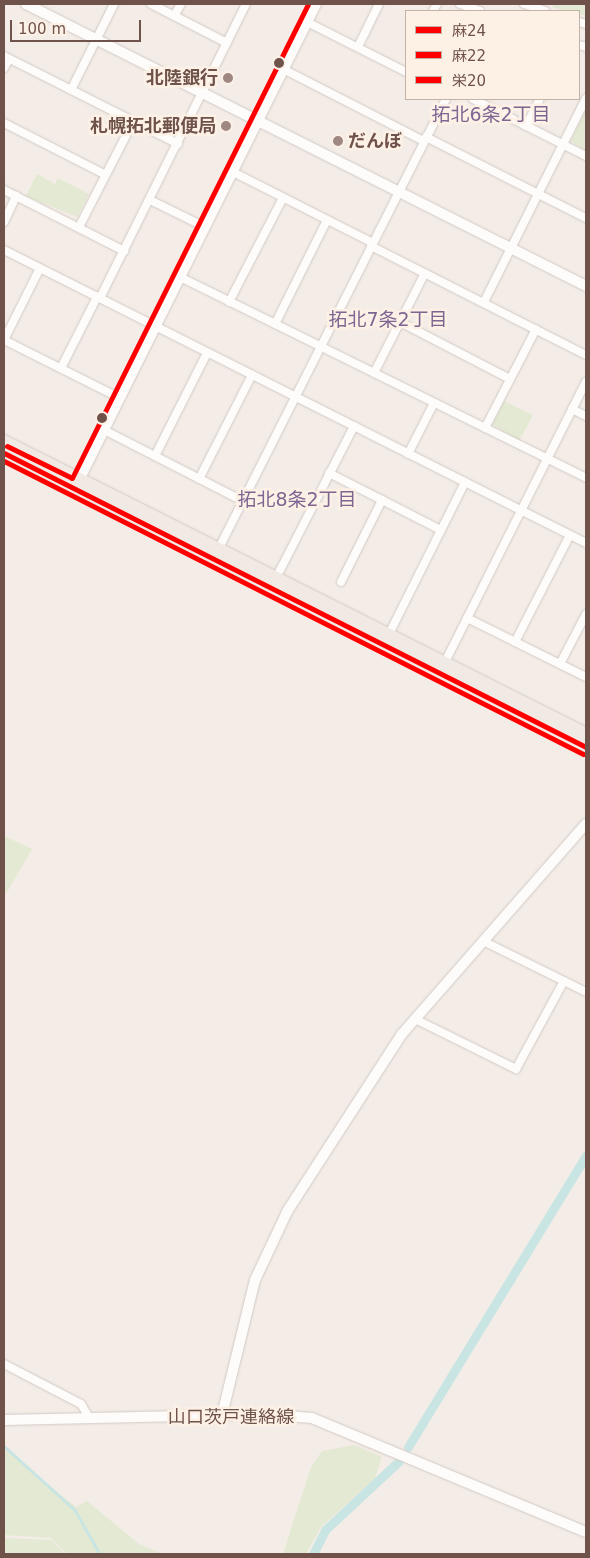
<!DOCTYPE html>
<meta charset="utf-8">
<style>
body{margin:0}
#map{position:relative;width:590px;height:1558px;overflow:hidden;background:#f4ede7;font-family:"DejaVu Sans","Noto Sans JP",sans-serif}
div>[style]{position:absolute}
.green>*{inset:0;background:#e3e9d2}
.stream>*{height:2.5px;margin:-1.25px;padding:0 1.25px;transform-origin:1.25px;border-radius:1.25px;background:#c9e5e3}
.canal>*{height:9px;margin:-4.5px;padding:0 4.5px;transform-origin:4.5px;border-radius:4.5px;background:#c9e5e3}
.roads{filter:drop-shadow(0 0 1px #d2c9c4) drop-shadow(0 0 1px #d2c9c4)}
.minor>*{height:8px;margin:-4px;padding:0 4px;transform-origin:4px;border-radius:4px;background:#fdfcfb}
.tertiary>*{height:10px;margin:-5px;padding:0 5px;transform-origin:5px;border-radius:5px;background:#fdfcfb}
.primary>*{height:12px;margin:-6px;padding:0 6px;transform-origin:6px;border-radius:6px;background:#f1eae4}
.bus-1>*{height:5px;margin:-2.5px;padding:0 2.5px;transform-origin:2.5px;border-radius:2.5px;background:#f00}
.bus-2>*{height:5px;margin:-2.5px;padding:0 2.5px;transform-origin:2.5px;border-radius:2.5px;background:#f00}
.bus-3>*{height:5px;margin:-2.5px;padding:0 2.5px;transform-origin:2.5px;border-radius:2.5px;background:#f00}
.dots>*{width:14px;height:14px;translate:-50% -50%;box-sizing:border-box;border:2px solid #fdf1e6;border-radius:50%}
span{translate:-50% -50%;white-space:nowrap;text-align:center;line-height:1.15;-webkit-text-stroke:5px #fdf1e6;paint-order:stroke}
.poi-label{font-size:18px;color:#6f524a;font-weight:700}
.right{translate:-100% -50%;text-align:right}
.left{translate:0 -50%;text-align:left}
.street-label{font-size:18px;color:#6f524a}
.neighbourhood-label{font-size:19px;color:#7d6692}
.frame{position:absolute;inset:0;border:5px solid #6f524a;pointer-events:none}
.legend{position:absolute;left:405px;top:10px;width:175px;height:90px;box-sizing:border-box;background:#fdf1e6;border:1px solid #c4b1a8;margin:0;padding:6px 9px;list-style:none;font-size:15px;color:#6f524a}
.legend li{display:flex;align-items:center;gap:10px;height:25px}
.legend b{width:25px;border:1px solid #c4b1a8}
.scale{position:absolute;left:10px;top:20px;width:131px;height:22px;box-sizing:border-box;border:2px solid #6f524a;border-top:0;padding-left:6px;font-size:15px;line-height:18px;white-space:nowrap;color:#6f524a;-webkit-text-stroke:4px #fdf1e6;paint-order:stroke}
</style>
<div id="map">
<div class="green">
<i style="clip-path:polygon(552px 4px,586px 4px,586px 16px,554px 8px)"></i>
<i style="clip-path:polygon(586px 109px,586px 151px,571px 141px)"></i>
<i style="clip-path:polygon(37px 174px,55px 184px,58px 178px,89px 194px,77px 217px,26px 196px)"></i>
<i style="clip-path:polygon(504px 401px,533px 415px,519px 441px,493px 424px)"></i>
<i style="clip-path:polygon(4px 836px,32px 849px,4px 897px)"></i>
<i style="clip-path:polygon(354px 1445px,382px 1457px,375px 1478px,321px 1527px,306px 1554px,283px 1554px,311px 1467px,322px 1451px)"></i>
<i style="clip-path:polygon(4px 1449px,76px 1507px,87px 1501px,139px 1544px,162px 1554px,67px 1554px,51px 1538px,4px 1535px)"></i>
<i style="clip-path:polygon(4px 1538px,52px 1540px,65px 1554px,4px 1554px)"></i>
</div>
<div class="stream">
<i style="left:4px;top:1446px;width:96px;rotate:42deg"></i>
<i style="left:75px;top:1510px;width:51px;rotate:60.4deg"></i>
</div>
<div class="canal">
<i style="left:408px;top:1447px;width:342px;rotate:-58.6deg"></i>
<i style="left:313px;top:1554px;width:27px;rotate:-63deg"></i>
<i style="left:325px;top:1530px;width:101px;rotate:-43deg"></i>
</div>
<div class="roads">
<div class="minor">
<i style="left:151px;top:4px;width:85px;rotate:27.2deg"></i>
<i style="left:460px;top:4px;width:21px;rotate:19deg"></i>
<i style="left:524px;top:4px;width:22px;rotate:18deg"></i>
<i style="left:433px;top:11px;width:8px;rotate:-60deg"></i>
<i style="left:174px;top:16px;width:14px;rotate:-60deg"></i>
<i style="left:307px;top:22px;width:111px;rotate:26.8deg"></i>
<i style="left:579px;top:22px;width:7px;rotate:16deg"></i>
<i style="left:579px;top:45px;width:7px;rotate:16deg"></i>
<i style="left:358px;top:47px;width:48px;rotate:-64deg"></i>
<i style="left:4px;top:56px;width:195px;rotate:26.8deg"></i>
<i style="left:4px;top:68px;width:10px;rotate:-61deg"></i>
<i style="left:283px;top:69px;width:158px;rotate:27.1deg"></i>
<i style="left:71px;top:90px;width:96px;rotate:-63.4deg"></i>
<i style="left:473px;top:99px;width:127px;rotate:26.8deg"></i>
<i style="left:4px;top:123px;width:114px;rotate:27deg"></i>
<i style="left:526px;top:126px;width:30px;rotate:-63deg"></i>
<i style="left:426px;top:137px;width:179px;rotate:26.9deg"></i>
<i style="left:233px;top:172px;width:157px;rotate:26.9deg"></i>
<i style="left:4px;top:190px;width:135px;rotate:26.9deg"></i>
<i style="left:150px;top:200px;width:61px;rotate:26.1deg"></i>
<i style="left:4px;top:222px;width:29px;rotate:-65deg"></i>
<i style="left:79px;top:227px;width:118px;rotate:-62.8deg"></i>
<i style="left:371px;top:246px;width:241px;rotate:26.9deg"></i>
<i style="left:4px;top:250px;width:652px;rotate:26.72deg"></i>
<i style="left:180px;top:277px;width:453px;rotate:26.3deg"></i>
<i style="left:100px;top:298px;width:328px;rotate:-63.6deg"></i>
<i style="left:229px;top:302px;width:117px;rotate:-62.6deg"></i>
<i style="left:484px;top:302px;width:228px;rotate:-63.4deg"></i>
<i style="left:400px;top:322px;width:124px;rotate:27.4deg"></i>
<i style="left:275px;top:324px;width:116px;rotate:-63.4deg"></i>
<i style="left:4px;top:340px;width:130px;rotate:26.6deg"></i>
<i style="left:4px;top:340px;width:80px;rotate:-63.4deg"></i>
<i style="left:61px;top:368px;width:80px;rotate:-63.1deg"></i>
<i style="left:374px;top:373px;width:112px;rotate:-63deg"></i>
<i style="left:572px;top:409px;width:16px;rotate:27deg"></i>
<i style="left:485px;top:428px;width:111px;rotate:-62.7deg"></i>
<i style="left:104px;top:430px;width:156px;rotate:27.1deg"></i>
<i style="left:408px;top:454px;width:57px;rotate:-63deg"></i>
<i style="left:155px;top:456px;width:115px;rotate:-63.2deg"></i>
<i style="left:329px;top:473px;width:126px;rotate:27deg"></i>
<i style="left:199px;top:479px;width:117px;rotate:-63deg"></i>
<i style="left:217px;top:552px;width:508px;rotate:-63.18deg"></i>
<i style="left:276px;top:578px;width:171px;rotate:-62.8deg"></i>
<i style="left:341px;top:582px;width:92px;rotate:-63.4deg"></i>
<i style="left:467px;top:618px;width:133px;rotate:26.4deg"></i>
<i style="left:389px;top:634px;width:170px;rotate:-63.4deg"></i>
<i style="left:515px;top:642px;width:120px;rotate:-62.8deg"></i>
<i style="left:560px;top:664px;width:56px;rotate:-62.5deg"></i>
<i style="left:443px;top:666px;width:318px;rotate:-63.3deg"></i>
<i style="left:483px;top:941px;width:115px;rotate:26.3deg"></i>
<i style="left:415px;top:1019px;width:113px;rotate:26.3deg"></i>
<i style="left:516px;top:1069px;width:100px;rotate:-61.4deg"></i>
<i style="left:4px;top:1364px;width:87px;rotate:27.5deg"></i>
<i style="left:81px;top:1404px;width:17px;rotate:59deg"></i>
</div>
<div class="tertiary">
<i style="left:26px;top:4px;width:627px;rotate:26.73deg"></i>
<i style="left:77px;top:484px;width:536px;rotate:-63.53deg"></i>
<i style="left:222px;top:1415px;width:139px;rotate:-76.3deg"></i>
<i style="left:255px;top:1280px;width:77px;rotate:-64.8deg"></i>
<i style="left:288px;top:1210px;width:210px;rotate:-57.1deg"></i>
<i style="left:402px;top:1034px;width:279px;rotate:-48.8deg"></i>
<i style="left:4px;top:1420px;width:257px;rotate:-1.3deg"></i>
<i style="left:261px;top:1414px;width:51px;rotate:4.5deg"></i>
<i style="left:312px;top:1418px;width:297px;rotate:22.6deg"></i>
</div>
<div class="primary">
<i style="left:4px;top:441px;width:652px;rotate:26.72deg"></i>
<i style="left:4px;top:453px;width:652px;rotate:26.8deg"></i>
</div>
</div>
<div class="bus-1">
<i style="left:4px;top:453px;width:652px;rotate:26.8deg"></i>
</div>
<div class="bus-2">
<i style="left:4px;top:461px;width:649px;rotate:26.84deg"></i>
</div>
<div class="bus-3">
<i style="left:7px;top:446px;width:72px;rotate:26.2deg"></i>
<i style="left:72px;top:478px;width:530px;rotate:-63.53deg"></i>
</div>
<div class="dots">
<i style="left:279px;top:63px;background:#6f524a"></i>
<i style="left:228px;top:78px;background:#9e8881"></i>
<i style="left:226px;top:126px;background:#9e8881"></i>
<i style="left:338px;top:141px;background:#9e8881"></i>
<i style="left:102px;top:418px;background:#6f524a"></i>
</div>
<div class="poi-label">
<span class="right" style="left:218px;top:78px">北陸銀行</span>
<span class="right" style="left:216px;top:126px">札幌拓北郵便局</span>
<span class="left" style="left:348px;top:141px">だんぼ</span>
</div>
<div class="street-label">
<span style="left:231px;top:1417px">山口茨戸連絡線</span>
</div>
<div class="neighbourhood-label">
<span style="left:491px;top:115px">拓北6条2丁目</span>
<span style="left:388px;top:320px">拓北7条2丁目</span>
<span style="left:297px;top:500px">拓北8条2丁目</span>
</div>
<div class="frame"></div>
<ul class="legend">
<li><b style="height:6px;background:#f00"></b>麻24</li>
<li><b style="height:6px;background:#f00"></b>麻22</li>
<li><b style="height:6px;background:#f00"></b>栄20</li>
</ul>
<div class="scale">100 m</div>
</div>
